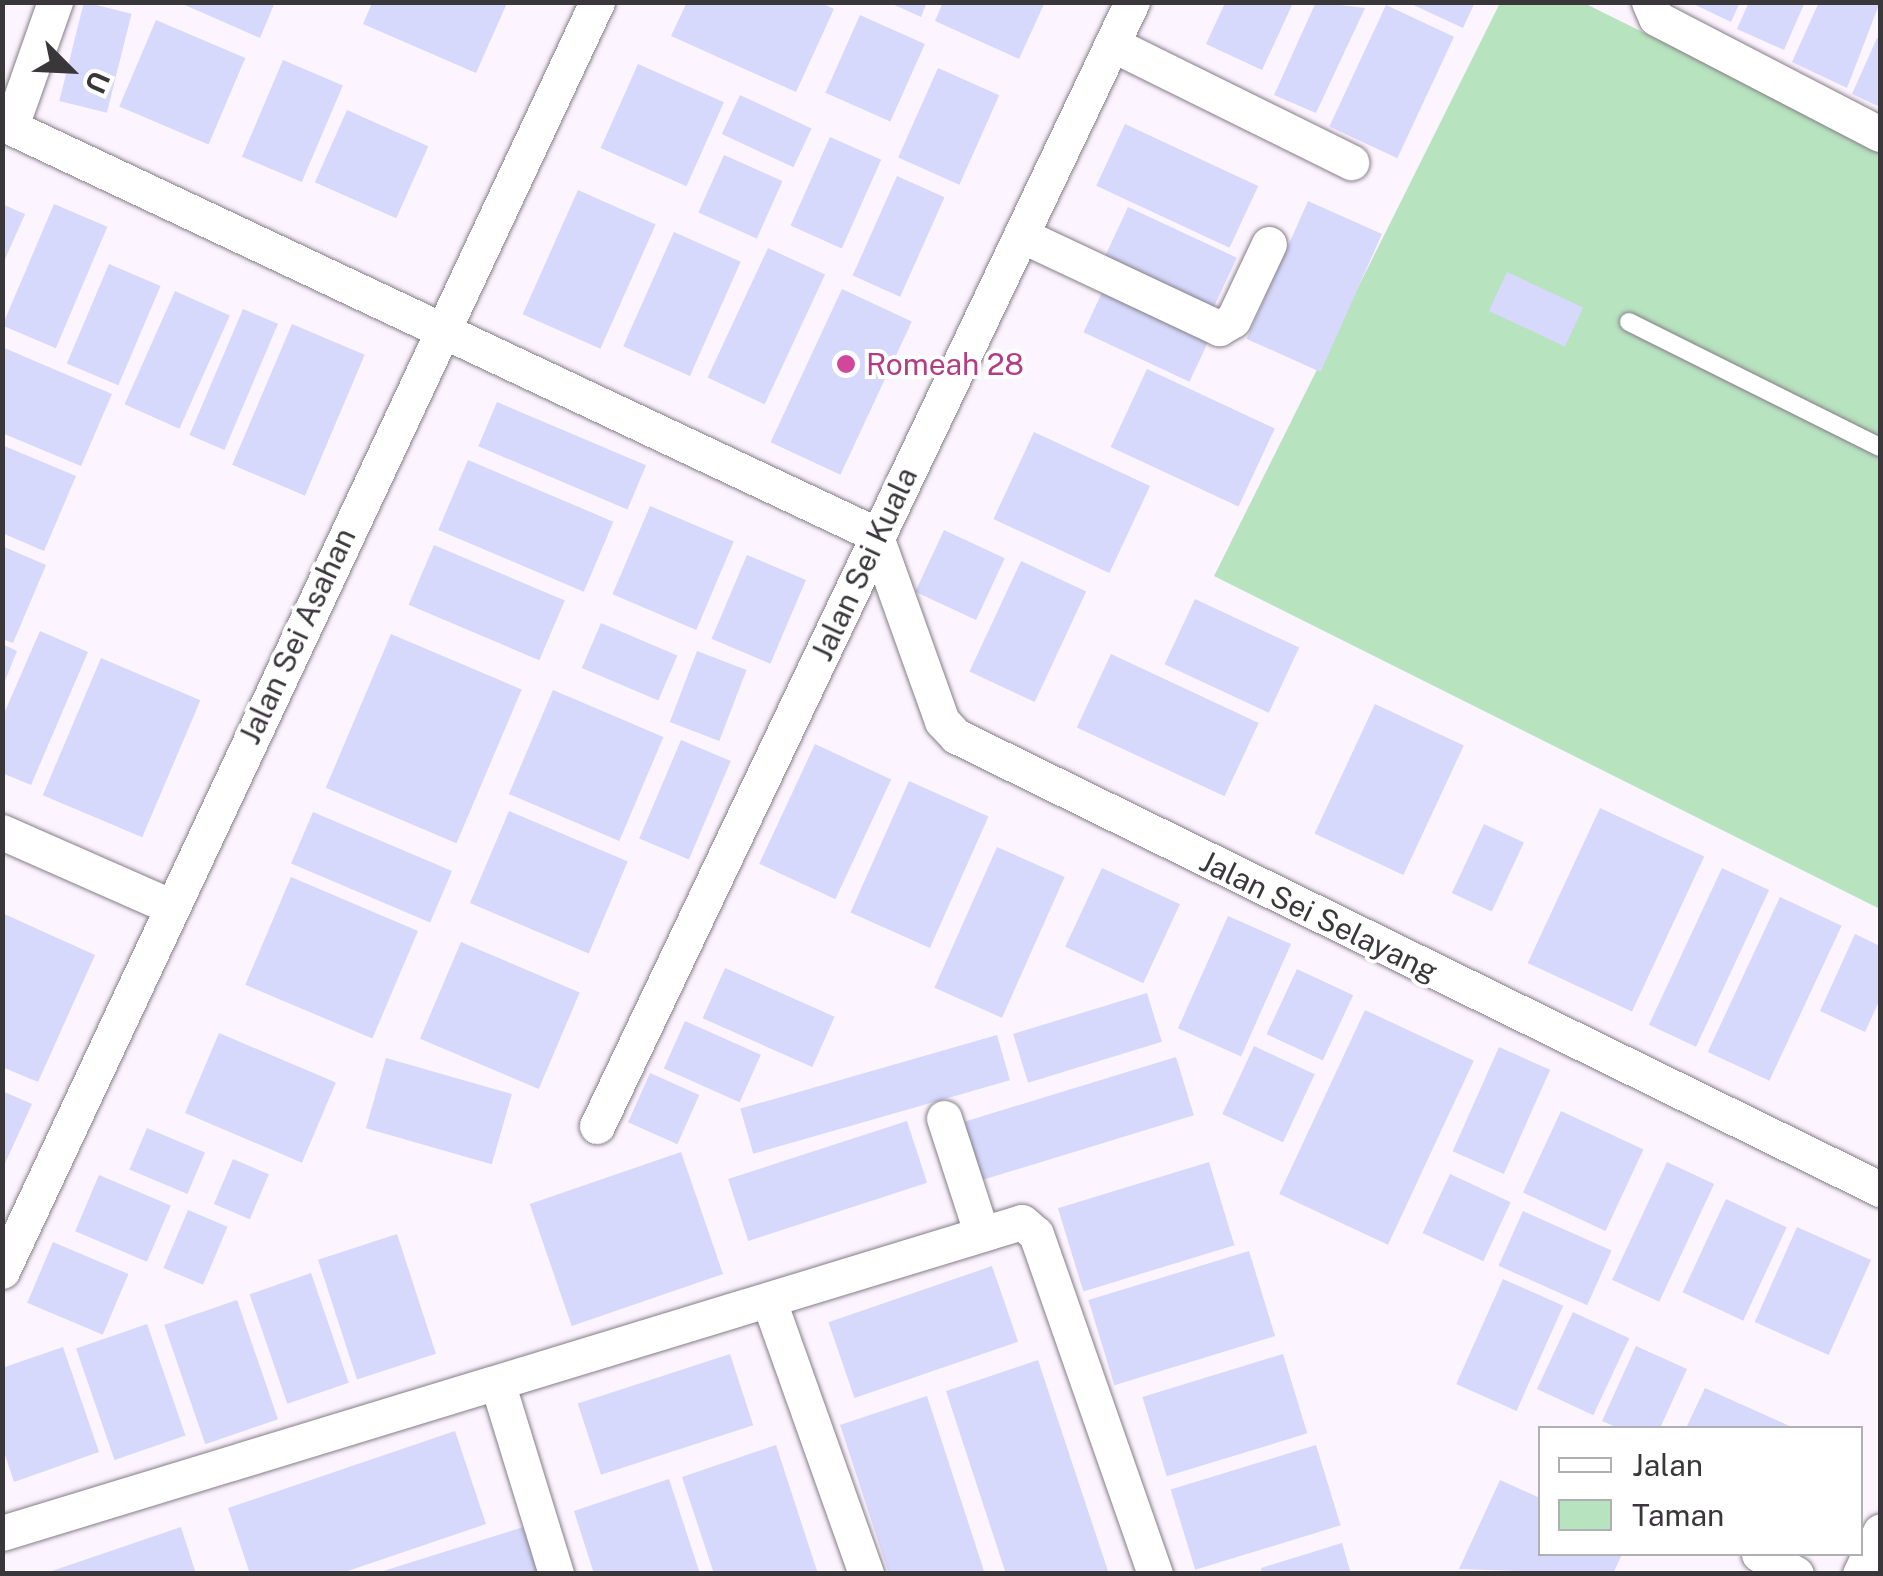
<!DOCTYPE html>
<style>
body{margin:0}
#map{position:relative;width:1883px;height:1576px;overflow:hidden;background:#fcf4ff;font-family:"Public Sans",sans-serif}
div>[style]{position:absolute}
.green>*{inset:0;background:#b7e3be}
.building>*{inset:0;background:#d6d9fc;transform-origin:0 0}
.roads{filter:drop-shadow(0 0 2px #857e87) drop-shadow(0 0 2px #857e87)}
.lane>*{height:18px;margin:-9px;padding:0 9px;transform-origin:9px;border-radius:9px;background:#fff}
.street>*{height:35px;margin:-17.5px;padding:0 17.5px;transform-origin:17.5px;border-radius:17.5px;background:#fff}
.dots>*{width:28px;height:28px;translate:-50% -50%;box-sizing:border-box;border:5px solid #fff;border-radius:50%}
span{translate:-50% -50%;white-space:nowrap;text-align:center;line-height:1.15;-webkit-text-stroke:8px #fff;paint-order:stroke}
.hotel-label{font-size:30px;color:#b23c85}
.left{translate:0 -50%;text-align:left}
.street-label{font-size:30px;color:#3a373b}
.frame{position:absolute;inset:0;border:5px solid #3a373b;pointer-events:none}
.legend{position:absolute;left:1538px;top:1426px;width:325px;height:130px;box-sizing:border-box;background:#fff;border:2px solid #b0afb1;margin:0;padding:12px 18px;list-style:none;font-size:30px;color:#3a373b}
.legend li{display:flex;align-items:center;gap:20px;height:50px}
.legend b{width:50px;border:2px solid #b0afb1}
.north{position:absolute;left:20px;top:20px;width:100px;height:100px;-webkit-text-stroke:8px #fff;paint-order:stroke;rotate:114deg;font-size:28px;font-weight:700;line-height:40px;text-align:center;color:#3a373b}
.north::after{content:'';display:block;margin:auto;width:35px;height:45px;background:#3a373b;clip-path:polygon(50% 0,100% 100%,50% 72%,0 100%)}
</style>
<div id="map">
<div class="green">
<i style="clip-path:polygon(1500px 3px,1584px 3px,1880px 150px,1880px 909px,1214px 576px)"></i>
</div>
<div class="building">
<i style="left:84px;top:2px;width:49px;height:102px;rotate:14deg"></i>
<i style="clip-path:polygon(178px 2px,275px 2px,260px 38px)"></i>
<i style="clip-path:polygon(687px 2px,819px 2px,834px 9px,796px 92px,671px 36px)"></i>
<i style="clip-path:polygon(888px 2px,927px 2px,921px 17px)"></i>
<i style="clip-path:polygon(943px 2px,1045px 2px,1019px 59px,935px 21px)"></i>
<i style="clip-path:polygon(1316px 2px,1365px 8px,1316px 113px,1274px 95px)"></i>
<i style="clip-path:polygon(1407px 2px,1475px 2px,1463px 28px)"></i>
<i style="clip-path:polygon(1689px 2px,1740px 2px,1731px 22px)"></i>
<i style="clip-path:polygon(1749px 2px,1805px 2px,1784px 50px,1737px 29px)"></i>
<i style="clip-path:polygon(1819px 2px,1880px 2px,1847px 88px,1792px 62px)"></i>
<i style="clip-path:polygon(372px 3px,507px 3px,476px 73px,363px 24px)"></i>
<i style="clip-path:polygon(1225px 3px,1293px 3px,1262px 70px,1206px 44px)"></i>
<i style="left:1386px;top:5px;width:75px;height:134px;rotate:25deg"></i>
<i style="left:860px;top:15px;width:71px;height:85px;rotate:24deg"></i>
<i style="left:156px;top:20px;width:97px;height:94px;rotate:23deg"></i>
<i style="clip-path:polygon(1877px 38px,1880px 39px,1880px 107px,1852px 94px)"></i>
<i style="left:283px;top:60px;width:65px;height:105px;rotate:23deg"></i>
<i style="left:638px;top:64px;width:94px;height:92px;rotate:24deg"></i>
<i style="left:938px;top:68px;width:67px;height:98px;rotate:24deg"></i>
<i style="left:740px;top:95px;width:79px;height:43px;rotate:25deg"></i>
<i style="left:347px;top:110px;width:89px;height:79px;rotate:24deg"></i>
<i style="left:1125px;top:124px;width:147px;height:68px;rotate:25deg"></i>
<i style="left:830px;top:137px;width:56px;height:97px;rotate:24deg"></i>
<i style="left:724px;top:155px;width:64px;height:63px;rotate:24deg"></i>
<i style="left:897px;top:176px;width:52px;height:109px;rotate:24deg"></i>
<i style="left:578px;top:190px;width:85px;height:136px;rotate:24deg"></i>
<i style="left:1308px;top:201px;width:81px;height:151px;rotate:24deg"></i>
<i style="clip-path:polygon(2px 204px,25px 214px,2px 266px)"></i>
<i style="left:54px;top:204px;width:58px;height:132px;rotate:23deg"></i>
<i style="left:1128px;top:207px;width:120px;height:63px;rotate:25deg"></i>
<i style="left:674px;top:232px;width:73px;height:125px;rotate:24deg"></i>
<i style="left:768px;top:248px;width:63px;height:143px;rotate:25deg"></i>
<i style="left:109px;top:264px;width:56px;height:108px;rotate:23deg"></i>
<i style="left:1507px;top:272px;width:84px;height:43px;rotate:25deg"></i>
<i style="left:1105px;top:286px;width:117px;height:51px;rotate:25deg"></i>
<i style="left:842px;top:289px;width:77px;height:169px;rotate:25deg"></i>
<i style="left:175px;top:291px;width:60px;height:124px;rotate:24deg"></i>
<i style="left:243px;top:309px;width:38px;height:137px;rotate:23deg"></i>
<i style="left:292px;top:324px;width:79px;height:153px;rotate:23deg"></i>
<i style="clip-path:polygon(2px 347px,112px 394px,81px 466px,2px 433px)"></i>
<i style="left:1147px;top:369px;width:141px;height:86px;rotate:25deg"></i>
<i style="left:497px;top:402px;width:162px;height:48px;rotate:23deg"></i>
<i style="left:1034px;top:432px;width:128px;height:96px;rotate:25deg"></i>
<i style="clip-path:polygon(2px 445px,76px 476px,44px 551px,2px 533px)"></i>
<i style="left:468px;top:460px;width:158px;height:76px;rotate:23deg"></i>
<i style="left:650px;top:506px;width:91px;height:96px;rotate:23deg"></i>
<i style="left:944px;top:530px;width:67px;height:68px;rotate:25deg"></i>
<i style="left:434px;top:545px;width:142px;height:65px;rotate:23deg"></i>
<i style="clip-path:polygon(2px 546px,46px 565px,13px 643px,2px 639px)"></i>
<i style="left:747px;top:555px;width:64px;height:91px;rotate:23deg"></i>
<i style="left:1021px;top:561px;width:72px;height:122px;rotate:25deg"></i>
<i style="left:1195px;top:599px;width:115px;height:72px;rotate:25deg"></i>
<i style="left:601px;top:623px;width:83px;height:49px;rotate:23deg"></i>
<i style="clip-path:polygon(40px 631px,88px 652px,31px 785px,2px 773px,2px 718px)"></i>
<i style="left:391px;top:634px;width:142px;height:167px;rotate:23deg"></i>
<i style="clip-path:polygon(2px 644px,17px 651px,3px 686px,2px 686px)"></i>
<i style="left:697px;top:651px;width:53px;height:76px;rotate:21deg"></i>
<i style="left:1111px;top:654px;width:163px;height:81px;rotate:25deg"></i>
<i style="left:101px;top:658px;width:108px;height:149px;rotate:23deg"></i>
<i style="left:553px;top:690px;width:120px;height:113px;rotate:23deg"></i>
<i style="left:1375px;top:704px;width:98px;height:143px;rotate:25deg"></i>
<i style="left:681px;top:740px;width:54px;height:107px;rotate:23deg"></i>
<i style="left:815px;top:744px;width:84px;height:132px;rotate:25deg"></i>
<i style="left:909px;top:781px;width:87px;height:144px;rotate:24deg"></i>
<i style="left:1600px;top:808px;width:115px;height:171px;rotate:25deg"></i>
<i style="left:509px;top:811px;width:129px;height:100px;rotate:23deg"></i>
<i style="left:313px;top:812px;width:151px;height:56px;rotate:23deg"></i>
<i style="left:1484px;top:824px;width:44px;height:76px;rotate:25deg"></i>
<i style="left:997px;top:847px;width:74px;height:154px;rotate:24deg"></i>
<i style="left:1102px;top:868px;width:86px;height:87px;rotate:25deg"></i>
<i style="left:1722px;top:868px;width:52px;height:173px;rotate:25deg"></i>
<i style="left:291px;top:877px;width:138px;height:117px;rotate:23deg"></i>
<i style="left:1780px;top:897px;width:68px;height:171px;rotate:25deg"></i>
<i style="clip-path:polygon(2px 913px,95px 955px,38px 1082px,2px 1067px)"></i>
<i style="left:1228px;top:916px;width:69px;height:123px;rotate:24deg"></i>
<i style="clip-path:polygon(1855px 934px,1880px 946px,1880px 999px,1865px 1032px,1820px 1011px)"></i>
<i style="left:461px;top:942px;width:129px;height:105px;rotate:23deg"></i>
<i style="left:725px;top:968px;width:120px;height:55px;rotate:24deg"></i>
<i style="left:1297px;top:969px;width:62px;height:72px;rotate:25deg"></i>
<i style="left:1147px;top:993px;width:51px;height:140px;rotate:73deg"></i>
<i style="left:1365px;top:1010px;width:120px;height:203px;rotate:25deg"></i>
<i style="left:685px;top:1021px;width:83px;height:52px;rotate:24deg"></i>
<i style="left:219px;top:1033px;width:127px;height:87px;rotate:23deg"></i>
<i style="left:997px;top:1035px;width:47px;height:267px;rotate:74deg"></i>
<i style="left:1254px;top:1046px;width:67px;height:75px;rotate:25deg"></i>
<i style="left:1499px;top:1047px;width:56px;height:114px;rotate:24deg"></i>
<i style="left:1176px;top:1057px;width:61px;height:234px;rotate:73deg"></i>
<i style="left:386px;top:1058px;width:131px;height:73px;rotate:16deg"></i>
<i style="left:650px;top:1073px;width:54px;height:54px;rotate:24deg"></i>
<i style="clip-path:polygon(2px 1091px,32px 1104px,2px 1170px)"></i>
<i style="left:1561px;top:1111px;width:91px;height:90px;rotate:25deg"></i>
<i style="left:907px;top:1121px;width:65px;height:188px;rotate:72deg"></i>
<i style="left:147px;top:1128px;width:63px;height:45px;rotate:23deg"></i>
<i style="left:681px;top:1152px;width:129px;height:160px;rotate:71deg"></i>
<i style="left:233px;top:1159px;width:39px;height:49px;rotate:23deg"></i>
<i style="left:1209px;top:1162px;width:87px;height:158px;rotate:73deg"></i>
<i style="left:1667px;top:1162px;width:52px;height:130px;rotate:25deg"></i>
<i style="left:1450px;top:1174px;width:67px;height:65px;rotate:25deg"></i>
<i style="left:99px;top:1175px;width:78px;height:61px;rotate:23deg"></i>
<i style="left:1726px;top:1199px;width:67px;height:103px;rotate:25deg"></i>
<i style="left:188px;top:1210px;width:43px;height:63px;rotate:23deg"></i>
<i style="left:1523px;top:1211px;width:97px;height:60px;rotate:24deg"></i>
<i style="left:1797px;top:1227px;width:81px;height:104px;rotate:24deg"></i>
<i style="left:397px;top:1234px;width:126px;height:83px;rotate:72deg"></i>
<i style="left:53px;top:1242px;width:82px;height:66px;rotate:23deg"></i>
<i style="left:1249px;top:1251px;width:89px;height:168px;rotate:73deg"></i>
<i style="left:992px;top:1266px;width:80px;height:173px;rotate:71deg"></i>
<i style="left:311px;top:1273px;width:116px;height:65px;rotate:71deg"></i>
<i style="left:1503px;top:1279px;width:66px;height:115px;rotate:24deg"></i>
<i style="left:237px;top:1300px;width:126px;height:77px;rotate:71deg"></i>
<i style="left:1573px;top:1312px;width:62px;height:85px;rotate:25deg"></i>
<i style="left:147px;top:1324px;width:118px;height:75px;rotate:71deg"></i>
<i style="clip-path:polygon(1636px 1346px,1687px 1369px,1660px 1428px,1618px 1428px,1602px 1421px)"></i>
<i style="clip-path:polygon(63px 1347px,99px 1452px,14px 1482px,2px 1446px,2px 1368px)"></i>
<i style="left:730px;top:1354px;width:75px;height:160px;rotate:72deg"></i>
<i style="left:1283px;top:1354px;width:83px;height:147px;rotate:73deg"></i>
<i style="clip-path:polygon(1038px 1360px,1109px 1574px,1006px 1574px,946px 1391px)"></i>
<i style="clip-path:polygon(1705px 1388px,1794px 1428px,1686px 1428px)"></i>
<i style="clip-path:polygon(927px 1396px,985px 1574px,889px 1574px,840px 1425px)"></i>
<i style="clip-path:polygon(455px 1431px,486px 1524px,339px 1574px,250px 1574px,228px 1508px)"></i>
<i style="clip-path:polygon(776px 1445px,818px 1574px,714px 1574px,682px 1477px)"></i>
<i style="left:1316px;top:1445px;width:84px;height:152px;rotate:73deg"></i>
<i style="clip-path:polygon(669px 1479px,700px 1574px,594px 1574px,574px 1511px)"></i>
<i style="clip-path:polygon(1500px 1480px,1540px 1498px,1540px 1554px,1622px 1554px,1613px 1574px,1459px 1569px)"></i>
<i style="clip-path:polygon(533px 1524px,548px 1574px,377px 1574px,377px 1573px)"></i>
<i style="clip-path:polygon(181px 1527px,196px 1574px,46px 1574px,46px 1573px)"></i>
<i style="clip-path:polygon(1342px 1543px,1351px 1574px,1262px 1574px,1261px 1568px)"></i>
</div>
<div class="roads">
<div class="lane">
<i style="left:1629px;top:322px;width:280px;rotate:26.5deg"></i>
</div>
<div class="street">
<i style="left:1649px;top:2px;width:17px;rotate:66deg"></i>
<i style="left:1656px;top:18px;width:252px;rotate:27.4deg"></i>
<i style="left:1112px;top:44px;width:267px;rotate:26.3deg"></i>
<i style="left:2px;top:123px;width:965px;rotate:25.21deg"></i>
<i style="left:875px;top:534px;width:199px;rotate:70.3deg"></i>
<i style="left:942px;top:721px;width:21px;rotate:47deg"></i>
<i style="left:956px;top:736px;width:1029px;rotate:26.12deg"></i>
<i style="left:11px;top:126px;width:132px;rotate:-70.5deg"></i>
<i style="left:1021px;top:235px;width:219px;rotate:25.2deg"></i>
<i style="left:1219px;top:328px;width:16px;rotate:-30deg"></i>
<i style="left:1233px;top:320px;width:84px;rotate:-64.7deg"></i>
<i style="left:2px;top:832px;width:186px;rotate:23.8deg"></i>
<i style="left:944px;top:1118px;width:120px;rotate:72deg"></i>
<i style="left:597px;top:1126px;width:1245px;rotate:-64.55deg"></i>
<i style="left:2px;top:1271px;width:1402px;rotate:-64.88deg"></i>
<i style="left:769px;top:1301px;width:290px;rotate:70.4deg"></i>
<i style="left:498px;top:1385px;width:198px;rotate:72.9deg"></i>
<i style="left:2px;top:1533px;width:1066px;rotate:-16.96deg"></i>
<i style="left:1022px;top:1222px;width:18px;rotate:41deg"></i>
<i style="left:1036px;top:1234px;width:360px;rotate:70.7deg"></i>
<i style="left:1759px;top:1554px;width:42px;rotate:28.4deg"></i>
<i style="left:1860px;top:1574px;width:47px;rotate:-64.5deg"></i>
</div>
</div>
<div class="dots">
<i style="left:846px;top:364px;background:#d1479c"></i>
</div>
<div class="hotel-label">
<span class="left" style="left:866px;top:364px">Romeah 28</span>
</div>
<div class="street-label">
<span style="left:864px;top:564px;rotate:-65deg">Jalan Sei Kuala</span>
<span style="left:297px;top:636px;rotate:-65deg">Jalan Sei Asahan</span>
<span style="left:1319px;top:916px;rotate:26deg">Jalan Sei Selayang</span>
</div>
<div class="frame"></div>
<ul class="legend">
<li><b style="height:12px;background:#fff"></b>Jalan</li>
<li><b style="height:28px;background:#b7e3be"></b>Taman</li>
</ul>
<div class="north">U</div>
</div>
